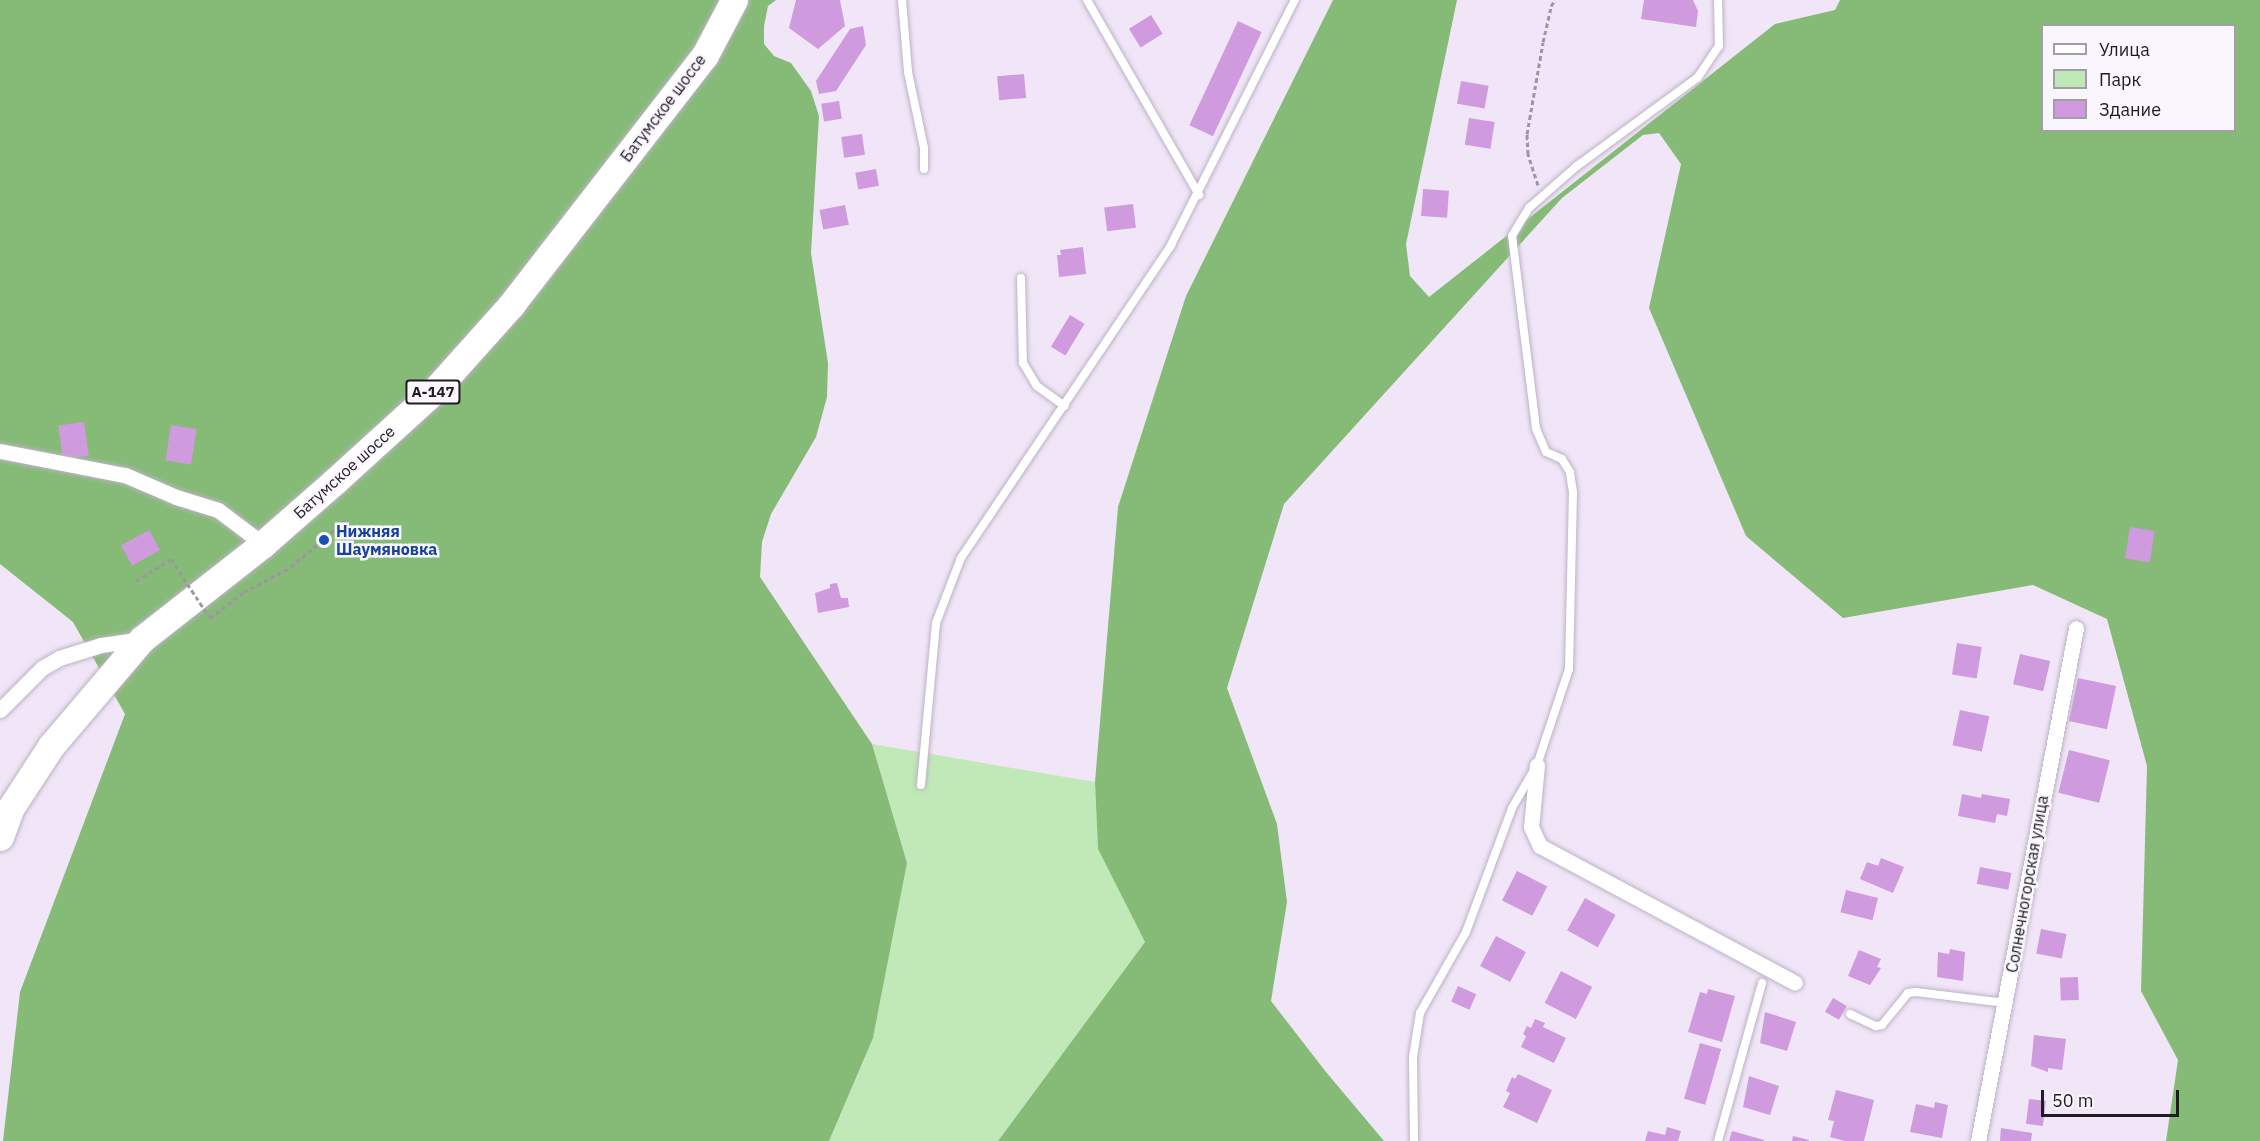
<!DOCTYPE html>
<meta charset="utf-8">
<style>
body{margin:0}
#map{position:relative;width:2260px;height:1141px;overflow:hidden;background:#f1e6f8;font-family:"IBM Plex Sans",sans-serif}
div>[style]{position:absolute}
.green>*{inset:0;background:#c1e9b7}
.forest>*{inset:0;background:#85bb76}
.building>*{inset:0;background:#cf9ade;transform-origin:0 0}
.path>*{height:3px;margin-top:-1.5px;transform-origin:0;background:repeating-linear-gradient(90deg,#9e95a3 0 4.5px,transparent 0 7.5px)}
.roads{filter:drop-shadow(0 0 2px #bdb2c4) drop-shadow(0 0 2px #bdb2c4)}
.lane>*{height:8px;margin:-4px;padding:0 4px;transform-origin:4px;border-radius:4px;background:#fff}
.street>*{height:15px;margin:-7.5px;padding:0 7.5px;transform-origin:7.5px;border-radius:7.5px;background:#fff}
.highway>*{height:27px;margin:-13.5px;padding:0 13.5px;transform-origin:13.5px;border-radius:13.5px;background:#fff}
.path-bridge>*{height:3px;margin-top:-1.5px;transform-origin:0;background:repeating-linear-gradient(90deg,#9e95a3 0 4.5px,transparent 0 7.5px)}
.dots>*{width:16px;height:16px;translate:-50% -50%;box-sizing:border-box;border:3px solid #faf6fd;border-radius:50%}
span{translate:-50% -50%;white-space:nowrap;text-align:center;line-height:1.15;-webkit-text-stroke:5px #faf6fd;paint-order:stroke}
.shield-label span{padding:2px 4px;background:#faf6fd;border:2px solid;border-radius:4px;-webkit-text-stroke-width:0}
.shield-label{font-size:15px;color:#1f1b22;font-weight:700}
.street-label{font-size:16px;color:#1f1b22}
.transit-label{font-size:16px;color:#164399;font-weight:700}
.left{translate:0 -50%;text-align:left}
.legend{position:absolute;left:2041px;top:24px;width:195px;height:108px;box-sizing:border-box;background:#faf6fd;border:2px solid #a29ea5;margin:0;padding:8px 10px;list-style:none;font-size:18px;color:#1f1b22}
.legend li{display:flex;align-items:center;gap:12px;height:30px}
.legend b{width:30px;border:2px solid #a29ea5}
.scale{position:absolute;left:2041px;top:1090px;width:138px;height:27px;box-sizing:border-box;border:3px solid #1f1b22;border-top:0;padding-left:8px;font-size:18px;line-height:21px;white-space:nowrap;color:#1f1b22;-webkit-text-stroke:4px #faf6fd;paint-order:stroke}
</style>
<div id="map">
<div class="green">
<i style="clip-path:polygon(872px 744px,1095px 782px,1098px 849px,1145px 942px,998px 1141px,829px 1141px,873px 1038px,907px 863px)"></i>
</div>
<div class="forest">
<i style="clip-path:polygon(0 0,776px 0,768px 6px,764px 26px,764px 44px,774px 56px,791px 63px,811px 91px,819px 116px,811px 253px,828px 363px,827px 397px,816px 437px,771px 514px,762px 542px,760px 577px,872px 744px,907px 863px,873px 1038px,829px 1141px,3px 1141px,20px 992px,125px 714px,73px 622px,0 564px)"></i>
<i style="clip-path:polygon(evenodd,1333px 0,1457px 0,1406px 244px,1410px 276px,1429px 297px,1775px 24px,1835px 10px,1840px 0,2260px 0,2260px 1141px,2166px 1141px,2178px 1060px,2141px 991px,2147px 766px,2107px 619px,2033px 585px,1843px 618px,1746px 536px,1649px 308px,1681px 164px,1659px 133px,1643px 135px,1562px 198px,1284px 504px,1227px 688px,1277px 824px,1287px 902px,1271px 1001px,1326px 1072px,1384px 1141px,998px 1141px,1145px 942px,1098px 849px,1095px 782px,1118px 507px,1186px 296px,1333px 0,2042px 26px,2234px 26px,2234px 130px,2042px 130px,2042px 26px)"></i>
</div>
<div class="building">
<i style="clip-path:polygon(796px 0,840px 0,845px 26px,818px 49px,789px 28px)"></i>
<i style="clip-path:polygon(1644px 0,1693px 0,1698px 11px,1696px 27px,1641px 19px)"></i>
<i style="left:1151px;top:15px;width:22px;height:26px;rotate:58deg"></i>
<i style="left:1238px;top:21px;width:26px;height:115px;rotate:25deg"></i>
<i style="clip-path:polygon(863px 26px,866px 45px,836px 91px,819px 94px,816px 81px,850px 29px)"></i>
<i style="left:1024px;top:74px;width:24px;height:27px;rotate:85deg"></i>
<i style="left:1461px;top:81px;width:28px;height:23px;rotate:10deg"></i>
<i style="left:839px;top:101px;width:18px;height:18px;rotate:81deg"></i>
<i style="left:1469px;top:118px;width:26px;height:27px;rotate:9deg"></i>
<i style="left:862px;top:134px;width:21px;height:21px;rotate:82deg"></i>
<i style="left:876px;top:169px;width:17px;height:21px;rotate:80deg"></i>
<i style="left:1423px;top:189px;width:26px;height:27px;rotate:4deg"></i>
<i style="left:1133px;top:204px;width:24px;height:29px;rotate:83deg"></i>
<i style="left:845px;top:205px;width:20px;height:26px;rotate:79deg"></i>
<i style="clip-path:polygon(1083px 247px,1086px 274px,1059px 277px,1057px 255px,1061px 255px,1060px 250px)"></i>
<i style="left:1070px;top:315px;width:17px;height:37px;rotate:31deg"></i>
<i style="left:84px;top:422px;width:34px;height:26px;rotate:82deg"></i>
<i style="left:171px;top:425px;width:26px;height:36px;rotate:9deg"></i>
<i style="left:2130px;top:527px;width:25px;height:32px;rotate:9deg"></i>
<i style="left:149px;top:530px;width:23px;height:32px;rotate:61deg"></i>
<i style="clip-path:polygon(837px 583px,841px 598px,848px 598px,849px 607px,818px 613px,815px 593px,830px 588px,830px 584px)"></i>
<i style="left:1957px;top:643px;width:25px;height:32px;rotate:9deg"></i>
<i style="left:2020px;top:654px;width:31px;height:31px;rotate:13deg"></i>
<i style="left:2078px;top:678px;width:39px;height:44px;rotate:12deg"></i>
<i style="left:1960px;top:710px;width:30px;height:36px;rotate:12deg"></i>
<i style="left:2069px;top:750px;width:42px;height:44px;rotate:14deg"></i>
<i style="clip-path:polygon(1962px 794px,1981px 798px,1982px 794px,2010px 799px,2007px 816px,1997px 814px,1995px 823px,1958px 816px)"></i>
<i style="clip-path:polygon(1881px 858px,1904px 867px,1893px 893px,1860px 879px,1867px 862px,1878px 866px)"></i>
<i style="left:1980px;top:867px;width:32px;height:17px;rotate:11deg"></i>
<i style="left:1517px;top:871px;width:34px;height:33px;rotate:27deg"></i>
<i style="left:1846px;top:890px;width:33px;height:23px;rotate:14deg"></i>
<i style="left:1585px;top:898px;width:35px;height:37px;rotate:29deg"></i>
<i style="left:2041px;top:929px;width:26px;height:25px;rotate:11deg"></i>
<i style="left:1496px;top:936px;width:34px;height:34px;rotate:28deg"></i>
<i style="clip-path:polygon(1950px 949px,1965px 952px,1963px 981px,1937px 977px,1938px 952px,1949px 954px)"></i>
<i style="clip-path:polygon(1859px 950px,1881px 959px,1877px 967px,1881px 968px,1870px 985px,1848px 976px)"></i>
<i style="left:1561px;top:971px;width:35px;height:36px;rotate:27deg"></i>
<i style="left:2078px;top:977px;width:23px;height:18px;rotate:88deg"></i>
<i style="left:1458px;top:986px;width:20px;height:17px;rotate:24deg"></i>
<i style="clip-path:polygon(1708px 989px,1735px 996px,1722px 1042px,1688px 1032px,1700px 992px,1707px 994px)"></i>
<i style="left:1833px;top:998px;width:16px;height:16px;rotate:30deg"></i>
<i style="clip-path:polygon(1765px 1012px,1796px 1022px,1787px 1051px,1760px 1043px)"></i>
<i style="clip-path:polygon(1535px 1019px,1545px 1023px,1543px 1027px,1566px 1038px,1554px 1063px,1521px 1047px,1526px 1036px,1523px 1034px,1527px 1026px,1531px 1028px)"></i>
<i style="clip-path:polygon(2034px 1035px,2066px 1039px,2062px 1070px,2048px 1068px,2048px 1072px,2031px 1066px)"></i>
<i style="left:1700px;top:1043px;width:22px;height:58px;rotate:16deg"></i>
<i style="clip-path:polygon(1518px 1074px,1552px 1090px,1537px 1123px,1503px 1107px,1510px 1093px,1506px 1091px,1512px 1077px,1515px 1079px)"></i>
<i style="clip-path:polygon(1749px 1076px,1779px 1086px,1770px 1115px,1743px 1107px)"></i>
<i style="clip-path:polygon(1836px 1090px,1874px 1100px,1864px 1141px,1845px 1141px,1830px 1137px,1834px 1121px,1828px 1120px)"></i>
<i style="left:2029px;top:1099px;width:17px;height:25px;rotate:7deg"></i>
<i style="clip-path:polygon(1935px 1102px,1948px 1105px,1942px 1138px,1910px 1132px,1916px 1104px,1934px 1108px)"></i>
<i style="clip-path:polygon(1667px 1127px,1681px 1131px,1678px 1141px,1645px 1141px,1648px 1131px,1665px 1135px)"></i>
<i style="clip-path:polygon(2001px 1128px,2032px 1133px,2031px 1141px,2000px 1141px)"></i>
<i style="clip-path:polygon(1732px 1131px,1764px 1140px,1764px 1141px,1729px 1141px)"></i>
<i style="clip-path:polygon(1793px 1136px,1809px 1140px,1809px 1141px,1792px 1141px)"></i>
</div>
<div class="path">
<i style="left:1538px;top:185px;width:33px;rotate:-108deg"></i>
<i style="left:1528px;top:154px;width:20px;rotate:-93deg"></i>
<i style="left:1527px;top:134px;width:93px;rotate:-80.1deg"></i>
<i style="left:1543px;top:42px;width:37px;rotate:-77deg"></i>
<i style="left:1551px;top:6px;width:7px;rotate:-56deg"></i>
<i style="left:136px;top:581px;width:41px;rotate:-32.2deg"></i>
<i style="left:210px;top:618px;width:43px;rotate:-37.4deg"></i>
<i style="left:244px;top:592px;width:53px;rotate:-28deg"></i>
<i style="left:291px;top:567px;width:75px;rotate:-40.7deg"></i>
</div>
<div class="roads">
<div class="lane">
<i style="left:902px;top:0;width:72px;rotate:85.2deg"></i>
<i style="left:908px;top:72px;width:78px;rotate:78.1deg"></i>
<i style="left:924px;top:148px;width:21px;rotate:90deg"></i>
<i style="left:1087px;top:0;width:225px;rotate:60.1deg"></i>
<i style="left:1021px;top:278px;width:85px;rotate:88.7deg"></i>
<i style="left:1023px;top:363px;width:27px;rotate:59deg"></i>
<i style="left:1037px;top:386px;width:34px;rotate:36deg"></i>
<i style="left:921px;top:785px;width:163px;rotate:-84.7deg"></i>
<i style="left:936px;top:623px;width:70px;rotate:-69deg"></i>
<i style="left:961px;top:558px;width:377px;rotate:-56.1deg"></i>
<i style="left:1171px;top:245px;width:275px;rotate:-63.2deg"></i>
<i style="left:1850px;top:1014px;width:29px;rotate:25deg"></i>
<i style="left:1876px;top:1026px;width:6px;rotate:-9deg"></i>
<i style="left:1882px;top:1025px;width:41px;rotate:-50.9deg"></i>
<i style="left:1908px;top:993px;width:8px;rotate:-7deg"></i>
<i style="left:1916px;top:992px;width:90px;rotate:7deg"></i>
<i style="left:1414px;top:1141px;width:84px;rotate:-90.7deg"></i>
<i style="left:1413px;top:1057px;width:45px;rotate:-81deg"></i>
<i style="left:1420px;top:1013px;width:93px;rotate:-60.4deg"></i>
<i style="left:1466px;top:932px;width:132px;rotate:-69.6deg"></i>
<i style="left:1512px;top:808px;width:50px;rotate:-59.8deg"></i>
<i style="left:1537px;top:765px;width:101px;rotate:-71.6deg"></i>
<i style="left:1569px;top:669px;width:177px;rotate:-88.7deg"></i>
<i style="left:1573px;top:492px;width:20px;rotate:-99deg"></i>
<i style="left:1570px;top:472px;width:15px;rotate:-122deg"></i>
<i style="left:1562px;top:459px;width:17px;rotate:-156deg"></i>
<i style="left:1546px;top:452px;width:26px;rotate:-113deg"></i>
<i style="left:1536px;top:428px;width:193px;rotate:-97.1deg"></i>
<i style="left:1512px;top:236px;width:33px;rotate:-59deg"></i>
<i style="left:1529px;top:208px;width:64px;rotate:-41.2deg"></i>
<i style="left:1577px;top:166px;width:150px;rotate:-36.3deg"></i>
<i style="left:1698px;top:77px;width:37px;rotate:-56deg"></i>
<i style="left:1719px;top:46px;width:46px;rotate:-91.2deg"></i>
<i style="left:1718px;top:1141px;width:164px;rotate:-74.4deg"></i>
</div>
<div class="street">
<i style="left:0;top:451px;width:127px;rotate:10.9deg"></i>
<i style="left:125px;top:475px;width:56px;rotate:23.3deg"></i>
<i style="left:176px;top:497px;width:44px;rotate:17.2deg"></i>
<i style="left:218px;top:510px;width:56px;rotate:37.1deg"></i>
<i style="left:0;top:710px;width:59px;rotate:-45deg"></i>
<i style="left:42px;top:668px;width:20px;rotate:-30deg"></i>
<i style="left:59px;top:658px;width:44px;rotate:-17.2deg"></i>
<i style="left:101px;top:645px;width:41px;rotate:-8.3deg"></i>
<i style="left:1537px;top:765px;width:62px;rotate:95.5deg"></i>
<i style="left:1531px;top:827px;width:21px;rotate:65deg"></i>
<i style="left:1540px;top:846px;width:289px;rotate:28.2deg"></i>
<i style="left:1978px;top:1141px;width:522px;rotate:-79.18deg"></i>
</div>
<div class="highway">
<i style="left:0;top:837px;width:30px;rotate:-70deg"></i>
<i style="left:10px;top:809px;width:75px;rotate:-56.9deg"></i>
<i style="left:51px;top:746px;width:140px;rotate:-49.6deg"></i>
<i style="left:142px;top:639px;width:154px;rotate:-38.1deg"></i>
<i style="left:263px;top:544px;width:96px;rotate:-41.2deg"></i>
<i style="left:335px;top:481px;width:137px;rotate:-42.3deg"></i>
<i style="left:436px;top:389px;width:113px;rotate:-48.2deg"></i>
<i style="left:511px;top:305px;width:316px;rotate:-52.2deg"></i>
<i style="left:705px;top:55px;width:62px;rotate:-62.2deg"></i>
</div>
</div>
<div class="path-bridge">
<i style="left:171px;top:559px;width:71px;rotate:56.5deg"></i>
</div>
<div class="dots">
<i style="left:324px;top:540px;background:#1a4fb4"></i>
</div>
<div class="shield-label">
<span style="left:433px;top:392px">А-147</span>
</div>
<div class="street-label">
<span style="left:663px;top:108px;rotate:-53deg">Батумское шоссе</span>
<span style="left:344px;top:472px;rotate:-42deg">Батумское шоссе</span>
<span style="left:2027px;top:884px;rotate:-80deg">Солнечногорская улица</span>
</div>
<div class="transit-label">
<span class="left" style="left:336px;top:540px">Нижняя<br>Шаумяновка</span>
</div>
<ul class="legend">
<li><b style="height:8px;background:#fff"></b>Улица</li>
<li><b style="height:16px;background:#c1e9b7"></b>Парк</li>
<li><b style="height:16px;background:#cf9ade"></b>Здание</li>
</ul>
<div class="scale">50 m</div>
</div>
